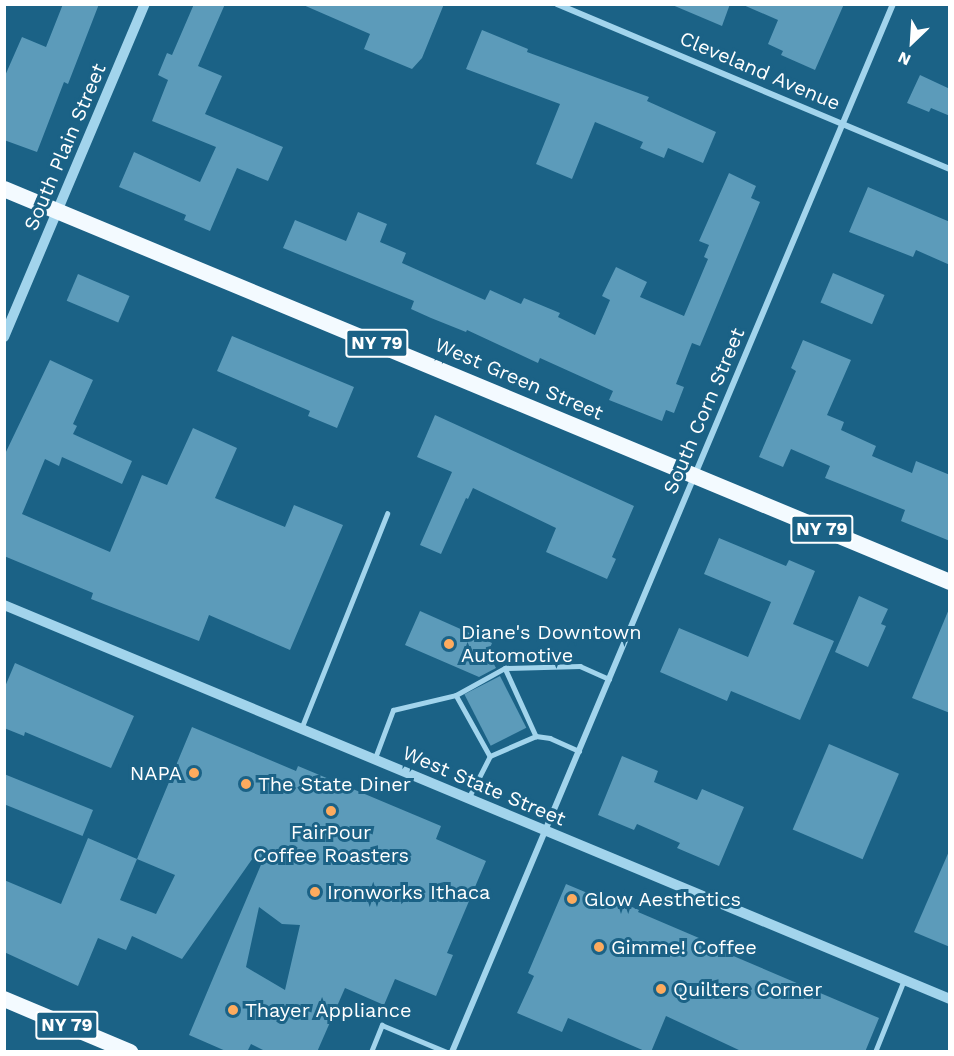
<!DOCTYPE html>
<style>
body{margin:0}
#map{position:relative;width:954px;height:1056px;overflow:hidden;background:#1b6286;font-family:"Work Sans",sans-serif}
div>[style]{position:absolute}
.building>*{inset:0;background:#5c9bba;transform-origin:0 0}
.service>*{height:4.5px;margin:-2.25px;padding:0 2.25px;transform-origin:2.25px;border-radius:2.25px;background:#a2d4ec}
.minor>*{height:6px;margin:-3px;padding:0 3px;transform-origin:3px;border-radius:3px;background:#a2d4ec}
.tertiary>*{height:10px;margin:-5px;padding:0 5px;transform-origin:5px;border-radius:5px;background:#a2d4ec}
.trunk>*{height:16px;margin:-8px;padding:0 8px;transform-origin:8px;border-radius:8px;background:#f3faff}
.dots>*{width:16px;height:16px;translate:-50% -50%;box-sizing:border-box;border:3px solid #1b6286;border-radius:50%}
span{translate:-50% -50%;white-space:nowrap;text-align:center;line-height:1.15;-webkit-text-stroke:6px #1b6286;paint-order:stroke}
.shield-label span{padding:2px 4px;background:#1b6286;border:2px solid;border-radius:4px;-webkit-text-stroke-width:0}
.shield-label{font-size:18px;color:#fff;font-weight:700}
.street-label{font-size:20px;color:#fff}
.poi-label{font-size:20px;color:#fff}
.left{translate:0 -50%;text-align:left}
.right{translate:-100% -50%;text-align:right}
.frame{position:absolute;inset:0;border:6px solid #fff;pointer-events:none}
.north{position:absolute;left:882px;top:12px;width:60px;height:60px;-webkit-text-stroke:4px #1b6286;paint-order:stroke;rotate:205deg;font-size:16px;font-weight:700;line-height:24px;text-align:center;color:#fff}
.north::after{content:'';display:block;margin:auto;width:21px;height:27px;background:#fff;clip-path:polygon(50% 0,100% 100%,50% 72%,0 100%)}
</style>
<div id="map">
<div class="building">
<i style="clip-path:polygon(63px 4px,99px 4px,68px 84px,64px 82px,37px 152px,4px 140px,4px 78px,22px 37px,46px 47px)"></i>
<i style="clip-path:polygon(194px 4px,225px 4px,198px 66px,222px 76px,205px 114px,283px 147px,268px 181px,237px 168px,210px 231px,184px 220px,186px 215px,119px 187px,134px 152px,200px 182px,216px 147px,152px 121px,168px 80px,158px 75px,167px 53px,172px 55px)"></i>
<i style="clip-path:polygon(301px 4px,444px 4px,422px 58px,412px 69px,364px 49px,370px 34px)"></i>
<i style="clip-path:polygon(670px 4px,730px 4px,722px 26px)"></i>
<i style="clip-path:polygon(741px 4px,844px 4px,815px 70px,781px 55px,783px 51px,768px 44px,778px 20px)"></i>
<i style="clip-path:polygon(482px 30px,528px 49px,527px 52px,649px 97px,647px 101px,716px 132px,703px 163px,668px 148px,664px 158px,640px 148px,643px 142px,595px 122px,572px 179px,536px 164px,560px 104px,466px 69px)"></i>
<i style="clip-path:polygon(920px 75px,950px 89px,950px 116px,931px 108px,929px 112px,907px 103px)"></i>
<i style="clip-path:polygon(729px 173px,756px 186px,751px 198px,760px 202px,700px 346px,692px 343px,676px 384px,684px 387px,674px 413px,666px 410px,662px 421px,609px 400px,613px 391px,540px 358px,538px 363px,467px 330px,466px 332px,431px 318px,411px 309px,414px 301px,283px 248px,295px 220px,346px 241px,358px 212px,387px 224px,380px 242px,406px 253px,402px 263px,485px 300px,490px 290px,521px 304px,524px 298px,560px 313px,558px 317px,595px 335px,610px 300px,602px 296px,616px 267px,647px 282px,640px 297px,684px 316px,708px 259px,704px 257px,709px 245px,699px 241px)"></i>
<i style="clip-path:polygon(868px 187px,950px 222px,950px 265px,916px 250px,913px 257px,849px 232px)"></i>
<i style="left:833px;top:273px;width:56px;height:32px;rotate:23deg"></i>
<i style="left:78px;top:274px;width:56px;height:29px;rotate:23deg"></i>
<i style="clip-path:polygon(232px 336px,354px 387px,337px 428px,308px 416px,310px 411px,217px 371px)"></i>
<i style="clip-path:polygon(803px 340px,851px 360px,827px 415px,844px 422px,841px 430px,876px 446px,872px 456px,912px 473px,916px 461px,950px 475px,950px 541px,901px 521px,905px 510px,825px 478px,830px 466px,791px 449px,783px 467px,759px 457px,796px 371px,791px 368px)"></i>
<i style="clip-path:polygon(50px 360px,93px 380px,73px 424px,77px 426px,73px 434px,132px 461px,122px 484px,62px 457px,59px 466px,45px 459px,22px 514px,110px 552px,142px 475px,167px 485px,193px 428px,237px 448px,215px 498px,285px 527px,294px 505px,343px 525px,290px 650px,209px 615px,199px 641px,91px 599px,93px 593px,4px 556px,4px 456px)"></i>
<i style="clip-path:polygon(435px 415px,634px 506px,612px 557px,616px 559px,607px 579px,546px 552px,556px 528px,473px 488px,468px 499px,466px 498px,441px 554px,420px 545px,452px 472px,417px 457px)"></i>
<i style="clip-path:polygon(719px 538px,786px 566px,789px 560px,815px 571px,793px 624px,834px 641px,800px 720px,731px 691px,727px 701px,660px 672px,679px 628px,748px 657px,771px 602px,704px 574px)"></i>
<i style="clip-path:polygon(859px 596px,888px 609px,881px 624px,886px 626px,868px 667px,835px 652px)"></i>
<i style="clip-path:polygon(949px 609px,950px 609px,950px 713px,912px 698px)"></i>
<i style="clip-path:polygon(420px 611px,492px 643px,488px 653px,496px 668px,479px 677px,405px 645px)"></i>
<i style="clip-path:polygon(15px 663px,134px 716px,111px 768px,25px 732px,24px 736px,4px 728px,4px 689px)"></i>
<i style="left:500px;top:676px;width:58px;height:40px;rotate:63deg"></i>
<i style="clip-path:polygon(evenodd,192px 727px,296px 771px,298px 766px,441px 826px,436px 839px,486px 861px,447px 953px,453px 955px,436px 996px,395px 979px,384px 1005px,345px 988px,317px 1052px,267px 1052px,251px 1044px,247px 1052px,228px 1052px,189px 1035px,263px 860px,255px 855px,182px 959px,132px 936px,126px 950px,98px 938px,78px 986px,4px 952px,4px 880px,61px 904px,88px 838px,137px 859px,192px 727px,137px 859px,175px 875px,156px 914px,120px 900px,137px 859px,192px 727px,259px 907px,282px 924px,300px 925px,285px 990px,246px 967px,259px 907px)"></i>
<i style="left:829px;top:744px;width:76px;height:93px;rotate:23deg"></i>
<i style="clip-path:polygon(622px 756px,658px 771px,654px 782px,697px 800px,702px 789px,744px 807px,719px 866px,677px 848px,680px 843px,637px 824px,634px 830px,598px 815px)"></i>
<i style="left:4px;top:774px;width:96px;height:28px;rotate:22deg"></i>
<i style="clip-path:polygon(950px 849px,950px 947px,914px 932px)"></i>
<i style="clip-path:polygon(566px 884px,597px 897px,599px 893px,639px 910px,638px 912px,699px 938px,698px 941px,879px 1018px,865px 1052px,741px 1051px,666px 1016px,651px 1052px,647px 1052px,568px 1018px,562px 1032px,517px 1013px,534px 976px,528px 973px)"></i>
</div>
<div class="service">
<i style="left:505px;top:668px;width:75px;rotate:65.5deg"></i>
<i style="left:456px;top:695px;width:56px;rotate:-28.9deg"></i>
<i style="left:505px;top:668px;width:75px;rotate:-1.5deg"></i>
<i style="left:580px;top:666px;width:32px;rotate:24deg"></i>
<i style="left:301px;top:729px;width:232px;rotate:-68.2deg"></i>
<i style="left:375px;top:758px;width:51px;rotate:-69.4deg"></i>
<i style="left:393px;top:710px;width:65px;rotate:-13.4deg"></i>
<i style="left:456px;top:695px;width:70px;rotate:60.9deg"></i>
<i style="left:468px;top:799px;width:48px;rotate:-62.9deg"></i>
<i style="left:490px;top:756px;width:50px;rotate:-23.5deg"></i>
<i style="left:536px;top:736px;width:14px;rotate:8deg"></i>
<i style="left:550px;top:738px;width:32px;rotate:24deg"></i>
<i style="left:371px;top:1052px;width:29px;rotate:-68deg"></i>
<i style="left:382px;top:1025px;width:70px;rotate:22.6deg"></i>
<i style="left:875px;top:1052px;width:78px;rotate:-68.1deg"></i>
</div>
<div class="minor">
<i style="left:557px;top:4px;width:426px;rotate:22.8deg"></i>
<i style="left:452px;top:1052px;width:1137px;rotate:-67.18deg"></i>
</div>
<div class="tertiary">
<i style="left:4px;top:337px;width:362px;rotate:-67.1deg"></i>
<i style="left:4px;top:605px;width:1025px;rotate:22.61deg"></i>
</div>
<div class="trunk">
<i style="left:4px;top:189px;width:1024px;rotate:22.56deg"></i>
<i style="left:4px;top:999px;width:137px;rotate:22.8deg"></i>
</div>
<div class="dots">
<i style="left:449px;top:644px;background:#fdab5e"></i>
<i style="left:194px;top:773px;background:#fdab5e"></i>
<i style="left:246px;top:784px;background:#fdab5e"></i>
<i style="left:331px;top:811px;background:#fdab5e"></i>
<i style="left:315px;top:892px;background:#fdab5e"></i>
<i style="left:572px;top:899px;background:#fdab5e"></i>
<i style="left:599px;top:947px;background:#fdab5e"></i>
<i style="left:661px;top:989px;background:#fdab5e"></i>
<i style="left:233px;top:1010px;background:#fdab5e"></i>
</div>
<div class="shield-label">
<span style="left:377px;top:343px">NY 79</span>
<span style="left:822px;top:529px">NY 79</span>
<span style="left:67px;top:1025px">NY 79</span>
</div>
<div class="street-label">
<span style="left:760px;top:71px;rotate:23deg">Cleveland Avenue</span>
<span style="left:65px;top:147px;rotate:-67deg">South Plain Street</span>
<span style="left:519px;top:379px;rotate:23deg">West Green Street</span>
<span style="left:704px;top:411px;rotate:-67deg">South Corn Street</span>
<span style="left:484px;top:786px;rotate:23deg">West State Street</span>
</div>
<div class="poi-label">
<span class="left" style="left:461px;top:644px">Diane's Downtown<br>Automotive</span>
<span class="right" style="left:182px;top:773px">NAPA</span>
<span class="left" style="left:258px;top:784px">The State Diner</span>
<span style="left:331px;top:844px">FairPour<br>Coffee Roasters</span>
<span class="left" style="left:327px;top:892px">Ironworks Ithaca</span>
<span class="left" style="left:584px;top:899px">Glow Aesthetics</span>
<span class="left" style="left:611px;top:947px">Gimme! Coffee</span>
<span class="left" style="left:673px;top:989px">Quilters Corner</span>
<span class="left" style="left:245px;top:1010px">Thayer Appliance</span>
</div>
<div class="frame"></div>
<div class="north">N</div>
</div>
